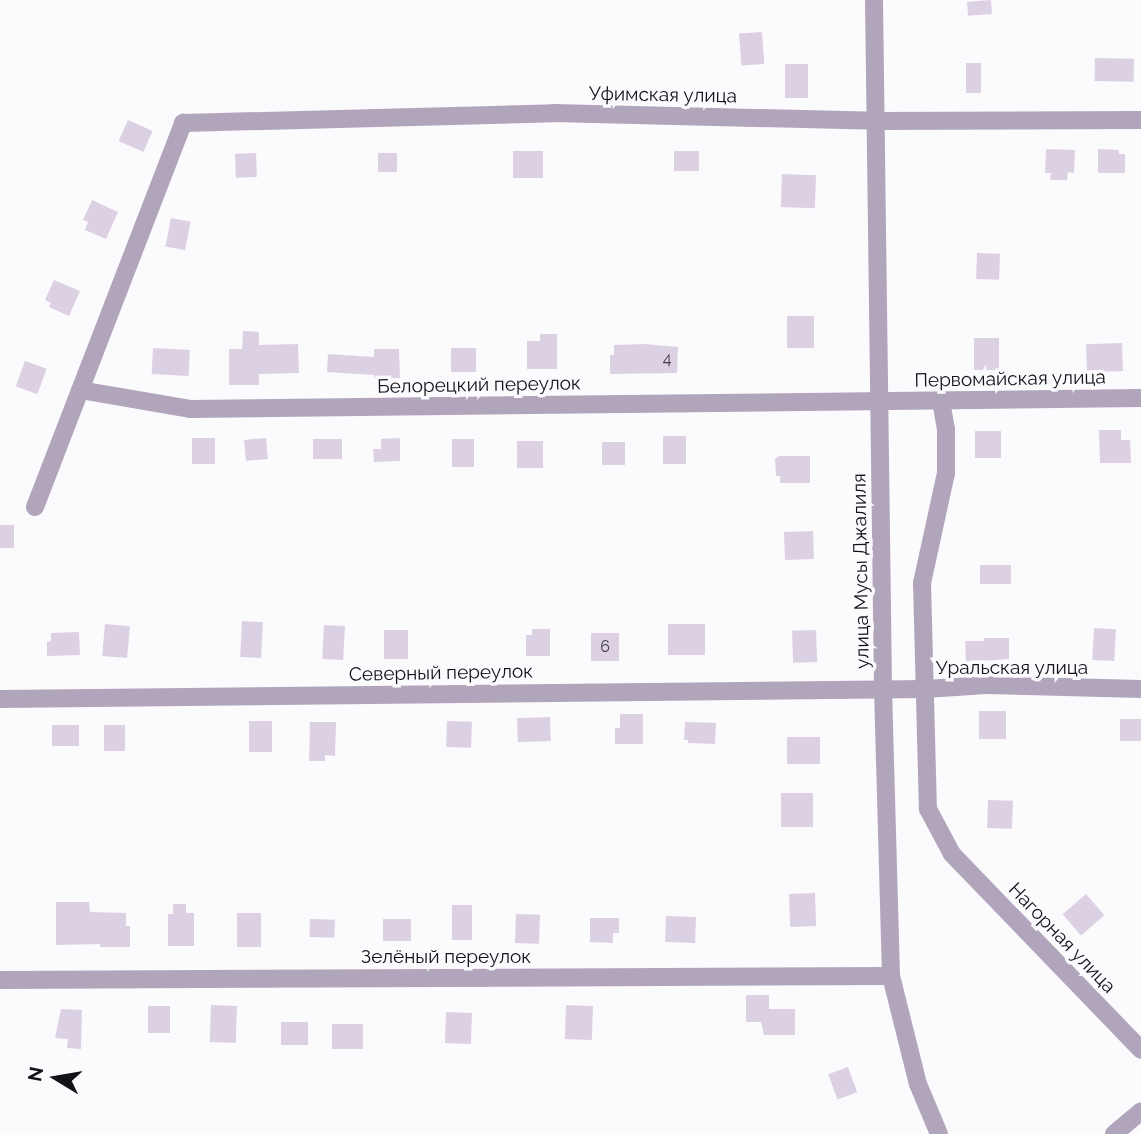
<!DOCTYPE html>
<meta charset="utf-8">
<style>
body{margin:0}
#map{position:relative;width:1141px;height:1134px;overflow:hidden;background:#fbfafd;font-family:Raleway,sans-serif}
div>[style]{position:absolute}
.building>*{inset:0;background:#dbd1e3;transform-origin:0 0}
.street>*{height:18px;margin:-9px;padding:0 9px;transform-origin:9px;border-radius:9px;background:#b1a5bc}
span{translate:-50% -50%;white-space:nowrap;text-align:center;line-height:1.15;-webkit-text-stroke:7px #fbfafd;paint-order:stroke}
.number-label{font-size:16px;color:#46414a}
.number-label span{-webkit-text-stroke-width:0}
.street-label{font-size:19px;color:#141117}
.north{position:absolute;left:21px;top:1043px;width:70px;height:70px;-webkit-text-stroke:5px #fbfafd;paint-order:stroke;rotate:281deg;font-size:19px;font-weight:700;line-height:28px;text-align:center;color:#141117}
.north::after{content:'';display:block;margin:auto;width:24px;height:32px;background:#141117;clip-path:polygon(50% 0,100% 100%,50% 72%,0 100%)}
</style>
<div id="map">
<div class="building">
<i style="left:991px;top:0;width:14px;height:24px;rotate:86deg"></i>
<i style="left:762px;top:32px;width:32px;height:23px;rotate:86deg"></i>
<i style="left:1095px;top:58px;width:39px;height:23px;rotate:1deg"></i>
<i style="left:966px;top:63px;width:15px;height:30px"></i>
<i style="left:808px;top:64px;width:34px;height:23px;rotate:90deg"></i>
<i style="left:128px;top:120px;width:27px;height:23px;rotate:24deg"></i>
<i style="clip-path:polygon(1046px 149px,1075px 150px,1074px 173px,1068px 172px,1067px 180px,1050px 180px,1051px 173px,1045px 173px)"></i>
<i style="clip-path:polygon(1098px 149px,1119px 150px,1119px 154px,1125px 154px,1125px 173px,1098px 173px)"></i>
<i style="left:513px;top:151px;width:30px;height:27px"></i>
<i style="left:674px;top:151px;width:25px;height:20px"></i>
<i style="left:256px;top:153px;width:24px;height:21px;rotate:88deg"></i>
<i style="left:378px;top:153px;width:19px;height:19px"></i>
<i style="left:782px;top:174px;width:34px;height:33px;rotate:2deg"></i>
<i style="clip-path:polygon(92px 200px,118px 212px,106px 239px,85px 230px,88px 222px,83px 220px)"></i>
<i style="left:171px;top:218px;width:20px;height:29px;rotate:11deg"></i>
<i style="left:977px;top:253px;width:23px;height:26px;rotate:2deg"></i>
<i style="clip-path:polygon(54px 280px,80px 291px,69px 316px,49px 307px,51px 303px,45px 300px)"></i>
<i style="left:787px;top:316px;width:27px;height:32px"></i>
<i style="clip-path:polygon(243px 331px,259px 332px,259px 345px,298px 344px,299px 373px,259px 374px,259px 385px,229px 385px,229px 349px,242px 349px)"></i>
<i style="clip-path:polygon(540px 334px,557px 334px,557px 369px,527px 369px,527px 341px,540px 341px)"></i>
<i style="left:974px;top:338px;width:25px;height:32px"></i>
<i style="left:1122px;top:343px;width:28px;height:36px;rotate:88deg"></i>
<i style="clip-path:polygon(644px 344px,678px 347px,677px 373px,610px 374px,610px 355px,614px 355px,614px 345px)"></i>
<i style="left:153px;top:348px;width:37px;height:26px;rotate:3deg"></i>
<i style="left:451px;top:348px;width:25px;height:24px"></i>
<i style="clip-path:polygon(374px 349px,399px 349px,400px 378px,374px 378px,374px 375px,327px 372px,328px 354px,374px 357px)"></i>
<i style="left:25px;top:361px;width:23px;height:27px;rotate:20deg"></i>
<i style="clip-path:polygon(1099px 430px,1121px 430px,1121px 440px,1130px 440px,1131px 463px,1100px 463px)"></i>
<i style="left:975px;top:431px;width:26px;height:27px"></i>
<i style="left:663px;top:436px;width:23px;height:28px"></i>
<i style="left:215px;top:438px;width:26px;height:23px;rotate:90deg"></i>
<i style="left:266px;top:438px;width:21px;height:22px;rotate:85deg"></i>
<i style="clip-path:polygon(400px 438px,400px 461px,374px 462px,373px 449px,381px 449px,381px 439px)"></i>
<i style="left:313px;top:439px;width:29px;height:20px"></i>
<i style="left:452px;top:439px;width:22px;height:28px"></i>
<i style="left:517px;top:441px;width:26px;height:27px"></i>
<i style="left:602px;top:442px;width:23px;height:23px"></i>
<i style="clip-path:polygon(779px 456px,810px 456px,810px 483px,780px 483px,780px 476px,776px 476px,775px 459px)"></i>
<i style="left:0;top:525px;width:14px;height:23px"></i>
<i style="left:813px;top:531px;width:28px;height:29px;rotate:88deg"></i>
<i style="left:980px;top:565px;width:31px;height:19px"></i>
<i style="left:242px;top:621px;width:21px;height:36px;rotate:3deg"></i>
<i style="left:105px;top:624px;width:25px;height:32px;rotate:5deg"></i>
<i style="left:705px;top:624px;width:31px;height:37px;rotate:90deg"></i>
<i style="left:324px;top:625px;width:21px;height:34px;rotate:3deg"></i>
<i style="left:1094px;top:628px;width:22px;height:32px;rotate:3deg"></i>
<i style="clip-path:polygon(532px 629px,550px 629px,550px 656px,526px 656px,526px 635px,532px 635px)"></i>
<i style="left:384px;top:630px;width:24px;height:29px"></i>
<i style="left:816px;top:630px;width:32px;height:24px;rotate:88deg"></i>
<i style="clip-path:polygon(79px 632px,80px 655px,47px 656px,47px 642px,51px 641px,51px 633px)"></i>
<i style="left:591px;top:633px;width:28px;height:28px"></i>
<i style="clip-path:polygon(984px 638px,1009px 638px,1009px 659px,966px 662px,965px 641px,984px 641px)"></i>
<i style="left:979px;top:711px;width:27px;height:28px"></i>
<i style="clip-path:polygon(620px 714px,643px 714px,643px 744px,615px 744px,615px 728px,620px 728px)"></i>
<i style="left:550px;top:717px;width:24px;height:33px;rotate:88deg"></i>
<i style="left:1120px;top:719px;width:21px;height:22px"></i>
<i style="left:249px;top:721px;width:23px;height:31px"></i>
<i style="left:447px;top:721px;width:25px;height:26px;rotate:2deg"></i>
<i style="clip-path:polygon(310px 722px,336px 722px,335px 756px,325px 755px,325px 761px,309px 761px)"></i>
<i style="clip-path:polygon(685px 722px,716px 723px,715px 744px,688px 743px,688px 740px,684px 740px)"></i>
<i style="left:52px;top:725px;width:27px;height:21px"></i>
<i style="left:104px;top:725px;width:21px;height:26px"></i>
<i style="left:787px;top:737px;width:33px;height:27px"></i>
<i style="left:781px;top:793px;width:32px;height:34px"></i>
<i style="left:988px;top:800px;width:25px;height:28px;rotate:2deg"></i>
<i style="left:815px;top:893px;width:33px;height:26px;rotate:88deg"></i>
<i style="left:1086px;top:894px;width:28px;height:31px;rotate:49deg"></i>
<i style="clip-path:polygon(56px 902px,89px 902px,90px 912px,126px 913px,126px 926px,130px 926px,130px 947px,100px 947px,100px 944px,56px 945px)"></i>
<i style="clip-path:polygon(173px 904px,186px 904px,186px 913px,194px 913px,194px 946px,168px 946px,168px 914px,173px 914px)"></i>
<i style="left:452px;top:905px;width:20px;height:35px"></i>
<i style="left:237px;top:913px;width:24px;height:34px"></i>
<i style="left:516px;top:914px;width:24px;height:29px;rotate:2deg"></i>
<i style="left:666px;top:916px;width:30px;height:26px;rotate:2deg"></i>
<i style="clip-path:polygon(590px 918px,619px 918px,619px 933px,613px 933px,613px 943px,590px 942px)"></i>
<i style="left:310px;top:919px;width:25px;height:18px;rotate:2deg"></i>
<i style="left:411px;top:919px;width:22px;height:28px;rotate:90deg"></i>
<i style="clip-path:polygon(746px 995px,769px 995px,769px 1009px,795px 1009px,795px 1035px,764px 1035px,761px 1022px,746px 1022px)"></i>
<i style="left:211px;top:1005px;width:26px;height:37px;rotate:2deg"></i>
<i style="left:566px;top:1005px;width:27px;height:34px;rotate:2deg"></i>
<i style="left:148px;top:1006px;width:22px;height:27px"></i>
<i style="clip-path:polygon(61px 1009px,82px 1010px,81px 1049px,67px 1048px,68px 1039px,55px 1038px)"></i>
<i style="left:446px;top:1012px;width:26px;height:31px;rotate:2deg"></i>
<i style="left:281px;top:1022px;width:27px;height:23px"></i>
<i style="left:332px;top:1024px;width:31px;height:25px"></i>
<i style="left:848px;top:1067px;width:27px;height:21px;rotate:70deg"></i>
</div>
<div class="street">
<i style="left:874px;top:0;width:689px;rotate:89.25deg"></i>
<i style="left:883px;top:689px;width:287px;rotate:88.4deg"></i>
<i style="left:891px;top:976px;width:111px;rotate:76deg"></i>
<i style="left:918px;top:1084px;width:54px;rotate:67.2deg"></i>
<i style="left:80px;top:390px;width:113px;rotate:9.7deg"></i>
<i style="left:191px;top:409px;width:950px;rotate:-0.66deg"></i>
<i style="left:941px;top:401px;width:29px;rotate:80deg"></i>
<i style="left:946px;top:430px;width:43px;rotate:90deg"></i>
<i style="left:946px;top:473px;width:113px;rotate:102.3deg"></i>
<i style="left:922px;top:583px;width:226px;rotate:88.5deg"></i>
<i style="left:928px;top:809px;width:51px;rotate:61.9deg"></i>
<i style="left:952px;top:854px;width:272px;rotate:46deg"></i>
<i style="left:35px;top:507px;width:412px;rotate:-68.9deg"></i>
<i style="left:183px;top:123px;width:371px;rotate:-1.5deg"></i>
<i style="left:554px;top:113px;width:322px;rotate:1.4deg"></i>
<i style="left:876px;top:121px;width:265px;rotate:-0.2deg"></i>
<i style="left:0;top:699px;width:926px;rotate:-0.62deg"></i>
<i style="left:926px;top:689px;width:60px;rotate:-3.8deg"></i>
<i style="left:986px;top:685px;width:155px;rotate:1.5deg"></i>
<i style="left:0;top:980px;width:891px;rotate:-0.26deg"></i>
<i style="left:1114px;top:1134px;width:35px;rotate:-40deg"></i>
</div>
<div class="number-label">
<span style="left:667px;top:359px">4</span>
<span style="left:605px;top:647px">6</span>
</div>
<div class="street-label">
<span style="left:663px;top:95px;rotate:1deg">Уфимская улица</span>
<span style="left:1010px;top:379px;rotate:-1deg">Первомайская улица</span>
<span style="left:479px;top:385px;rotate:-1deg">Белорецкий переулок</span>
<span style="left:861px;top:571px;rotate:-91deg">улица Мусы Джалиля</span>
<span style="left:1012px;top:668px">Уральская улица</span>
<span style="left:441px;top:673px;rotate:-1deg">Северный переулок</span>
<span style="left:1062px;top:938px;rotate:46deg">Нагорная улица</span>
<span style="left:446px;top:957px">Зелёный переулок</span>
</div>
<div class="north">N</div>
</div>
